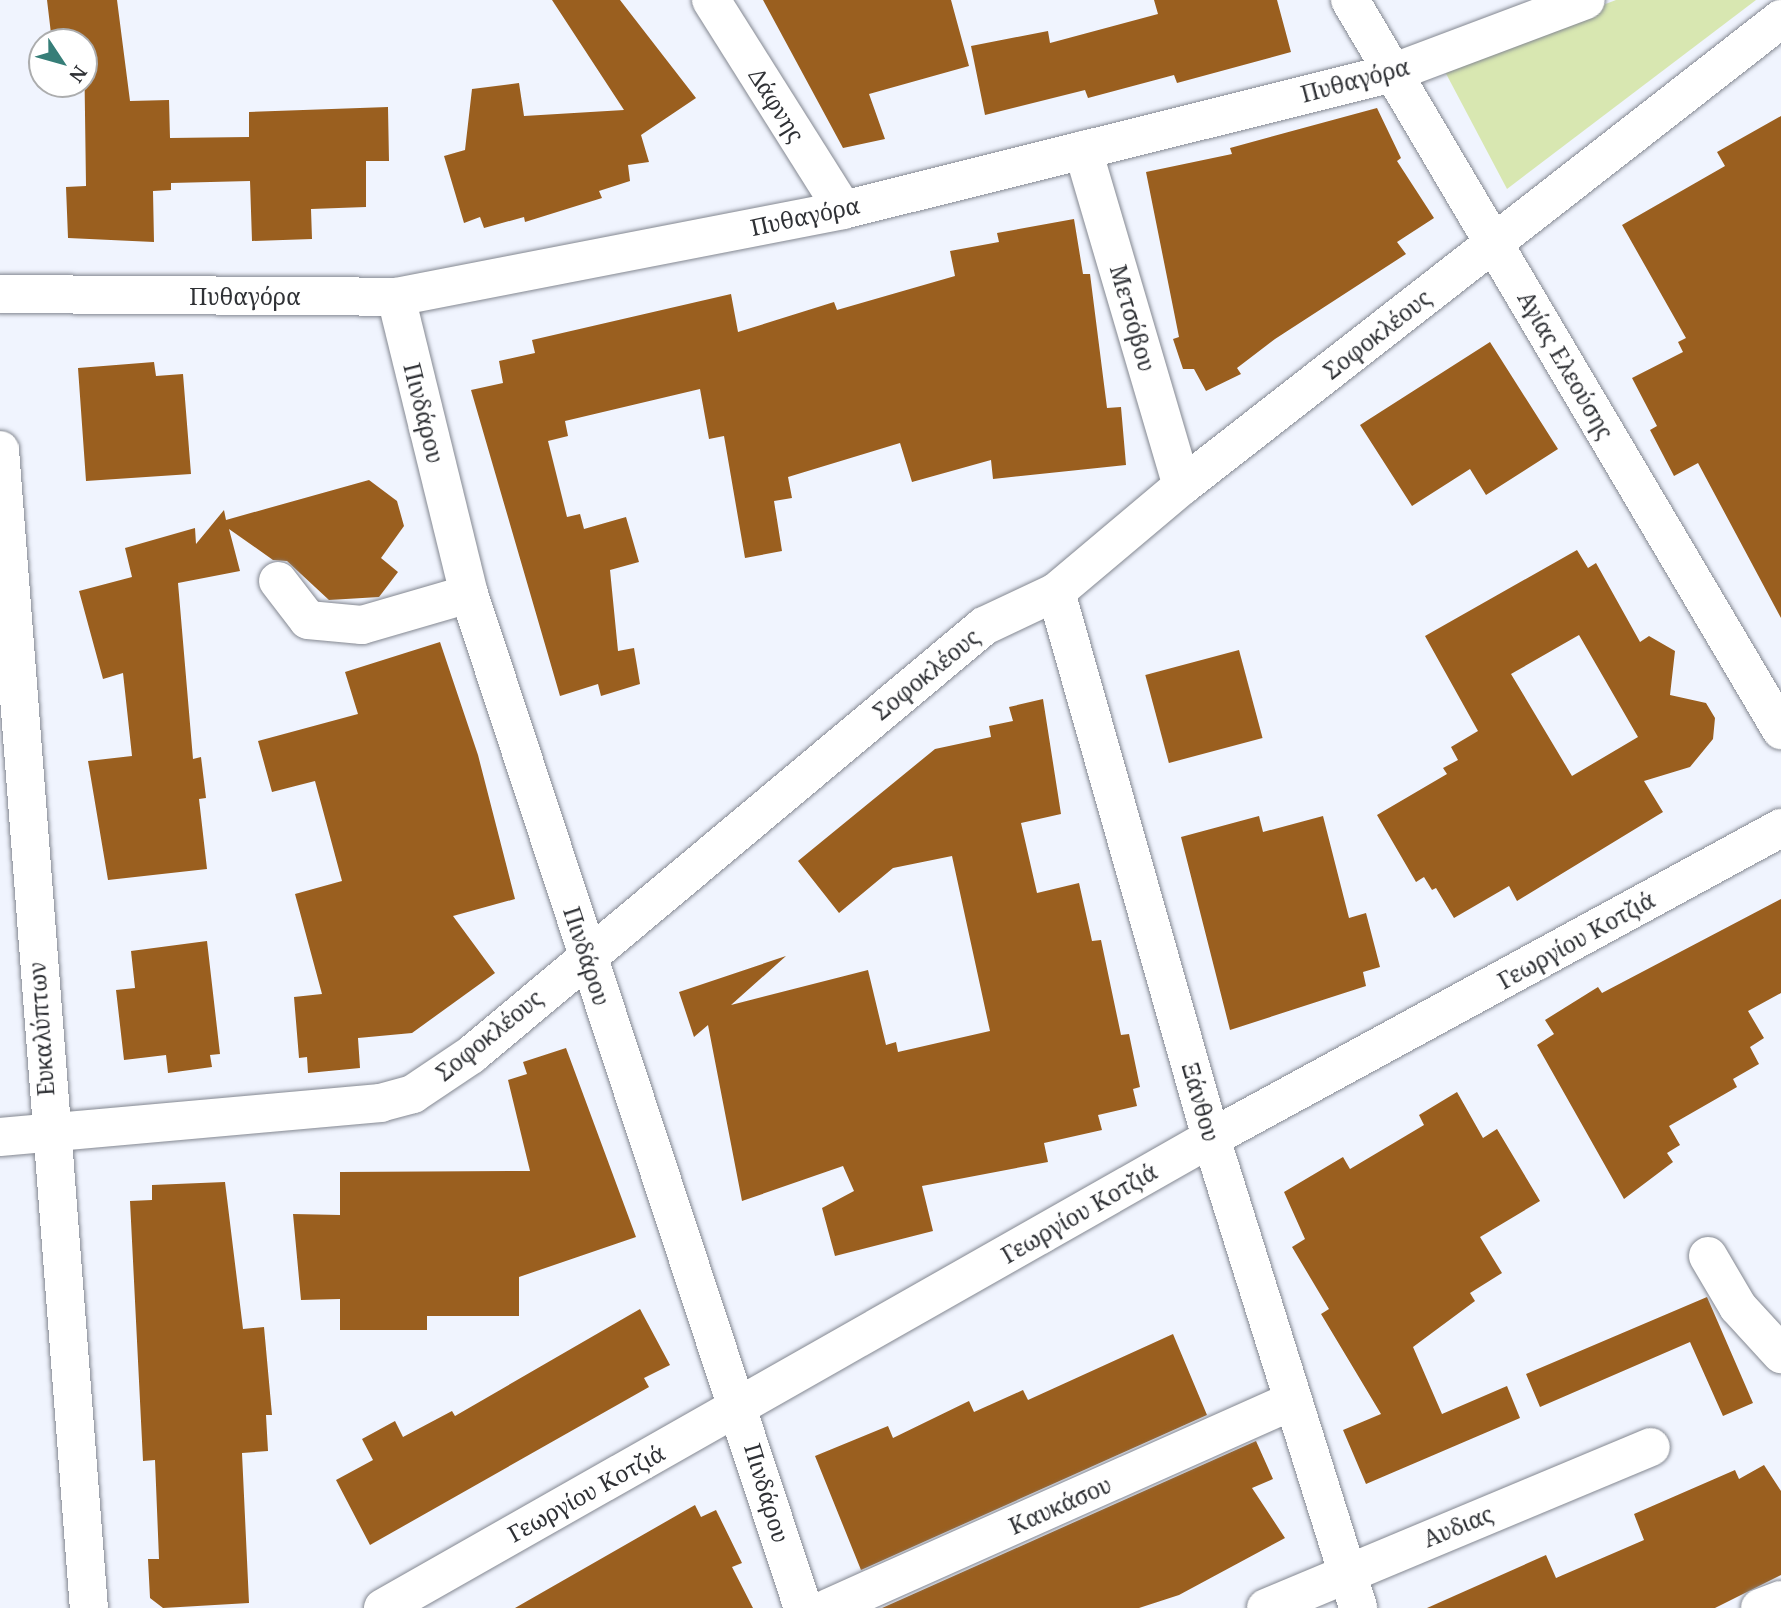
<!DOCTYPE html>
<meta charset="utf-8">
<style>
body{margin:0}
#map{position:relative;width:1781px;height:1608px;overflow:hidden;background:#f0f4fe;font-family:"Noto Serif",serif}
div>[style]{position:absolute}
.green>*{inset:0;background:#d8e7b1}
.building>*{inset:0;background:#9a5f1f;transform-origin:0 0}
.roads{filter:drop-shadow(0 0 2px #848891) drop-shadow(0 0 2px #848891)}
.minor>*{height:38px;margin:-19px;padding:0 19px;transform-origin:19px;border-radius:19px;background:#fff}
span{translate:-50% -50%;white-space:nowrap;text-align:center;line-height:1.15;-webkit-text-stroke:7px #fff;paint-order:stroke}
.street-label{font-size:23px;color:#2f3135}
.north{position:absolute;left:28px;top:28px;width:70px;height:70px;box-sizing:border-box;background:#fff;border:2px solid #acadae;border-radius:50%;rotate:126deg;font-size:19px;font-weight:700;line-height:28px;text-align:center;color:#2f3135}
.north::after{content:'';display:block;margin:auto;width:24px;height:32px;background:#367e78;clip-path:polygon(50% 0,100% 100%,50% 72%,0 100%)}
</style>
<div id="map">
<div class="green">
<i style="clip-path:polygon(1616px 0,1756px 0,1507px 189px,1442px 66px)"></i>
</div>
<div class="building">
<i style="clip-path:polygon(47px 0,117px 0,130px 101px,169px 100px,170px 138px,249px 137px,249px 112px,388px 107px,389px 161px,366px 161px,366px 207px,311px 209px,312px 239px,252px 241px,250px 181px,171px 183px,171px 190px,153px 191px,154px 242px,68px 238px,66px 187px,86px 186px,84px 42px,52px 42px)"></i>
<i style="clip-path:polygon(552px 0,620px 0,696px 98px,641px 135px,649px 162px,628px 165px,630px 181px,599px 191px,602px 198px,525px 222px,524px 217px,484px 228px,480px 217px,464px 223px,444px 156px,465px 150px,472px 89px,519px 83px,524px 116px,624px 110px)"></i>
<i style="clip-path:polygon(763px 0,951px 0,969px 66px,869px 94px,885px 139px,843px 148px)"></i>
<i style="clip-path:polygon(1154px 0,1277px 0,1291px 52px,1177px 83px,1174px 75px,1088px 98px,1085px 90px,985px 115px,971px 46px,1048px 31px,1050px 43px,1158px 14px)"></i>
<i style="clip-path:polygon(1377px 108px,1401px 158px,1397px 161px,1434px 218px,1397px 242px,1406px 254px,1275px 339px,1237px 368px,1241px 374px,1206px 391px,1194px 369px,1183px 369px,1173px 339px,1179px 337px,1146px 172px,1232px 154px,1230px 148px)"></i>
<i style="clip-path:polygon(1781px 116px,1781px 618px,1698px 463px,1674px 476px,1650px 430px,1657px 426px,1632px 378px,1683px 352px,1678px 342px,1686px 338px,1622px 225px,1725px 166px,1717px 152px)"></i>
<i style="clip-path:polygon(1074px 219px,1083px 274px,1090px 274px,1107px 408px,1121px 407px,1126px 465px,993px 479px,991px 460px,912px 482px,900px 443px,788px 477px,792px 498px,774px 501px,782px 551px,745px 558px,724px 436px,709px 439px,700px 389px,565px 421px,568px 436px,548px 441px,567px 517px,580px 514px,584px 529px,626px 517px,639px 562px,610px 570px,618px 651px,634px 648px,640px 684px,601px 696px,598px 684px,560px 696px,471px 390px,503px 383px,499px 361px,535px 353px,532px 340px,731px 294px,738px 332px,834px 302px,837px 310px,955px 276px,950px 251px,999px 242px,997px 233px)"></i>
<i style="clip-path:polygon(1490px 342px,1558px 449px,1486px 495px,1470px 469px,1412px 506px,1360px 425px)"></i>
<i style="clip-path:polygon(154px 362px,156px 376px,183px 374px,191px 474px,86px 481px,78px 368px)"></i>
<i style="clip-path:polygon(369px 480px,397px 501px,404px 526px,381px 558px,398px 572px,379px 597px,329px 600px,287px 561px,273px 560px,229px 529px,240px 571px,178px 583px,193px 759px,201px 757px,206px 798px,199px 799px,207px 869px,108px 880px,88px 761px,132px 756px,123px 673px,103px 679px,79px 591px,132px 577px,125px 548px,195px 528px,196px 544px,224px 510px,226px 520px)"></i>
<i style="clip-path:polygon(evenodd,1577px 550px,1588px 568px,1596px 563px,1640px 642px,1649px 636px,1675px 651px,1670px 695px,1706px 703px,1715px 718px,1713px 739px,1690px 767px,1644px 781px,1663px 812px,1517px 901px,1509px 886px,1454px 918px,1436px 888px,1432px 890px,1424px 877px,1416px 882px,1377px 815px,1447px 774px,1443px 768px,1458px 760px,1451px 747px,1478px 731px,1425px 636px,1577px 550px,1579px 635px,1638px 737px,1572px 776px,1511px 674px,1579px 635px)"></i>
<i style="clip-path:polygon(440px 642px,478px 755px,515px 899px,453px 916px,495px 973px,412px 1033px,358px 1038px,360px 1068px,308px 1073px,307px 1057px,299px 1058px,294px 997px,322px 994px,295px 894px,342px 881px,315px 781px,272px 792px,258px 741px,358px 714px,345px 672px)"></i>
<i style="left:1239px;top:650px;width:91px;height:97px;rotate:75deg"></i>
<i style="clip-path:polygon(1043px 699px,1061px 814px,1021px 823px,1037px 893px,1079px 883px,1092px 941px,1101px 940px,1121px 1035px,1129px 1034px,1140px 1087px,1133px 1089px,1137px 1106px,1098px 1115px,1102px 1130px,1044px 1143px,1048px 1162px,922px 1186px,933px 1231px,835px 1256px,822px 1208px,854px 1191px,843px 1166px,742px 1201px,708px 1025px,694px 1037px,679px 992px,786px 956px,731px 1005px,868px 970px,886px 1045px,896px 1042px,898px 1052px,990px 1031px,952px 856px,893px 868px,839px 913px,798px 861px,935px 749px,991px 737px,989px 726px,1013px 721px,1009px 707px)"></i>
<i style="clip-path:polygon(1259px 816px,1263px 832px,1323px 816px,1349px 918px,1366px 913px,1380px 967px,1363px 972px,1366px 986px,1230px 1030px,1181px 837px)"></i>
<i style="clip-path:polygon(1781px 899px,1781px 993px,1748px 1011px,1764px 1038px,1750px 1047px,1759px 1064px,1733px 1079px,1737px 1087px,1669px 1126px,1680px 1145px,1667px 1153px,1673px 1162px,1624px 1199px,1537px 1045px,1554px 1034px,1545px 1020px,1598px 987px,1602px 993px)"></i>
<i style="clip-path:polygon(207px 941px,220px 1054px,210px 1055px,212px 1067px,168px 1073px,166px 1055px,124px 1060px,116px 990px,135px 988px,131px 951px)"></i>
<i style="clip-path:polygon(566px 1048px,636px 1237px,519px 1277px,519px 1316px,427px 1316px,427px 1330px,340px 1330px,340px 1299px,301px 1300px,293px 1214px,340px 1215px,340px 1172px,530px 1171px,508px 1080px,527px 1074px,523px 1062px)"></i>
<i style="clip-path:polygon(1457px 1092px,1483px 1138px,1497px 1129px,1540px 1201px,1480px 1237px,1502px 1273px,1470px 1293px,1475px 1301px,1413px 1347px,1442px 1414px,1507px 1386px,1520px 1418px,1366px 1484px,1343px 1430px,1381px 1414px,1321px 1314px,1329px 1309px,1292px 1247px,1305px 1239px,1284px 1192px,1343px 1157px,1350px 1169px,1424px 1125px,1419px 1115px)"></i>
<i style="clip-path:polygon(225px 1182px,243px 1329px,264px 1327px,272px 1415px,266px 1415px,268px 1451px,242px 1453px,249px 1603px,163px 1608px,150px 1598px,148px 1559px,159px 1559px,155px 1460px,143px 1461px,130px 1201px,152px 1200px,152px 1185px)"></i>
<i style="clip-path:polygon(1707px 1297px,1753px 1403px,1723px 1416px,1690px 1342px,1540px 1407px,1526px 1374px)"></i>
<i style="clip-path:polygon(640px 1309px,670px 1365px,644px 1378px,649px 1387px,370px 1545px,336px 1480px,373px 1460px,362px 1439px,395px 1421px,403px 1437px,452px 1411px,455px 1416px)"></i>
<i style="clip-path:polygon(1173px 1334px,1207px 1415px,861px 1570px,815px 1456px,888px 1426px,893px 1438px,969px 1401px,974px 1412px,1023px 1390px,1028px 1400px)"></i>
<i style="clip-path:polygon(1256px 1441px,1273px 1479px,1252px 1488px,1285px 1538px,1179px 1595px,1139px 1608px,882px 1608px)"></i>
<i style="clip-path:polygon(1764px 1465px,1781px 1491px,1781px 1575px,1715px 1608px,1427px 1608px,1546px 1555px,1556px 1578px,1644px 1540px,1634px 1514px,1735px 1470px,1739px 1479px)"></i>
<i style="clip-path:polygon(695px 1505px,701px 1517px,716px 1510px,742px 1563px,732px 1567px,753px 1608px,515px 1608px)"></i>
</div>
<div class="roads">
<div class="minor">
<i style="left:711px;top:0;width:248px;rotate:57.8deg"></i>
<i style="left:1350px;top:0;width:848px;rotate:59.44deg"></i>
<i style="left:1083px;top:150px;width:350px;rotate:73.6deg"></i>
<i style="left:0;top:294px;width:396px;rotate:0.4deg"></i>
<i style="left:396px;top:297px;width:455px;rotate:-11deg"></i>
<i style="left:843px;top:210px;width:563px;rotate:-13.99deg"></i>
<i style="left:1389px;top:74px;width:210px;rotate:-20.6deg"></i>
<i style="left:396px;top:297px;width:306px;rotate:76.2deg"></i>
<i style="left:469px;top:594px;width:1068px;rotate:71.77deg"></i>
<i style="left:0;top:450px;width:1161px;rotate:85.61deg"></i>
<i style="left:278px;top:581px;width:49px;rotate:52.4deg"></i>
<i style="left:308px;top:620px;width:54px;rotate:5.3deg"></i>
<i style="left:362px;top:625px;width:111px;rotate:-16.2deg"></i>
<i style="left:1056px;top:592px;width:568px;rotate:74.15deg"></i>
<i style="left:1211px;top:1138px;width:492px;rotate:72.6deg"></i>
<i style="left:0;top:1137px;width:382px;rotate:-5.1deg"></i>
<i style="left:380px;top:1103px;width:34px;rotate:-15deg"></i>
<i style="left:413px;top:1094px;width:70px;rotate:-33.9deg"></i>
<i style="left:471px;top:1055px;width:669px;rotate:-39.9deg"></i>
<i style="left:984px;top:626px;width:80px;rotate:-25.3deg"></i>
<i style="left:1056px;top:592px;width:165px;rotate:-40.1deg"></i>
<i style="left:1182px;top:486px;width:760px;rotate:-37.94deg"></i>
<i style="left:1708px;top:1256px;width:59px;rotate:59.5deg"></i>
<i style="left:1738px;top:1307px;width:64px;rotate:47.5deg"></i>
<i style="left:383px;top:1608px;width:952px;rotate:-29.58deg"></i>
<i style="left:1211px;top:1138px;width:649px;rotate:-28.54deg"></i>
<i style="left:828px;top:1608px;width:508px;rotate:-24.04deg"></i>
<i style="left:1266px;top:1608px;width:417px;rotate:-22.7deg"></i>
<i style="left:1760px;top:1608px;width:22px;rotate:-21deg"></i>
</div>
</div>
<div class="street-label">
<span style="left:1355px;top:80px;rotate:-15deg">Πυθαγόρα</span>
<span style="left:777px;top:105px;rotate:58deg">Δάφνης</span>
<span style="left:805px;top:216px;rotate:-12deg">Πυθαγόρα</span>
<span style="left:245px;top:296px">Πυθαγόρα</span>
<span style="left:1133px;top:318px;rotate:74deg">Μετσόβου</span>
<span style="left:1377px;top:334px;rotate:-38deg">Σοφοκλέους</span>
<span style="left:1566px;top:365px;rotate:60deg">Αγίας Ελεούσης</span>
<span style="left:424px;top:413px;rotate:76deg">Πινδάρου</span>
<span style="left:926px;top:674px;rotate:-39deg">Σοφοκλέους</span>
<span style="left:1576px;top:940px;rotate:-29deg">Γεωργίου Κοτζιά</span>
<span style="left:587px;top:956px;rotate:72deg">Πινδάρου</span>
<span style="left:41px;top:1029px;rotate:-94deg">Ευκαλύπτων</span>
<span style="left:489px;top:1035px;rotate:-39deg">Σοφοκλέους</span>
<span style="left:1201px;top:1102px;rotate:74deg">Ξάνθου</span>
<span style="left:1079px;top:1213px;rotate:-30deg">Γεωργίου Κοτζιά</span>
<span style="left:586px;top:1493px;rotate:-29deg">Γεωργίου Κοτζιά</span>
<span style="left:767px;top:1493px;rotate:73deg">Πινδάρου</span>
<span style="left:1060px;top:1505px;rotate:-24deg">Καυκάσου</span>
<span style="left:1458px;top:1526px;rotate:-22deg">Αυδιας</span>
</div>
<div class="north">N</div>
</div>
